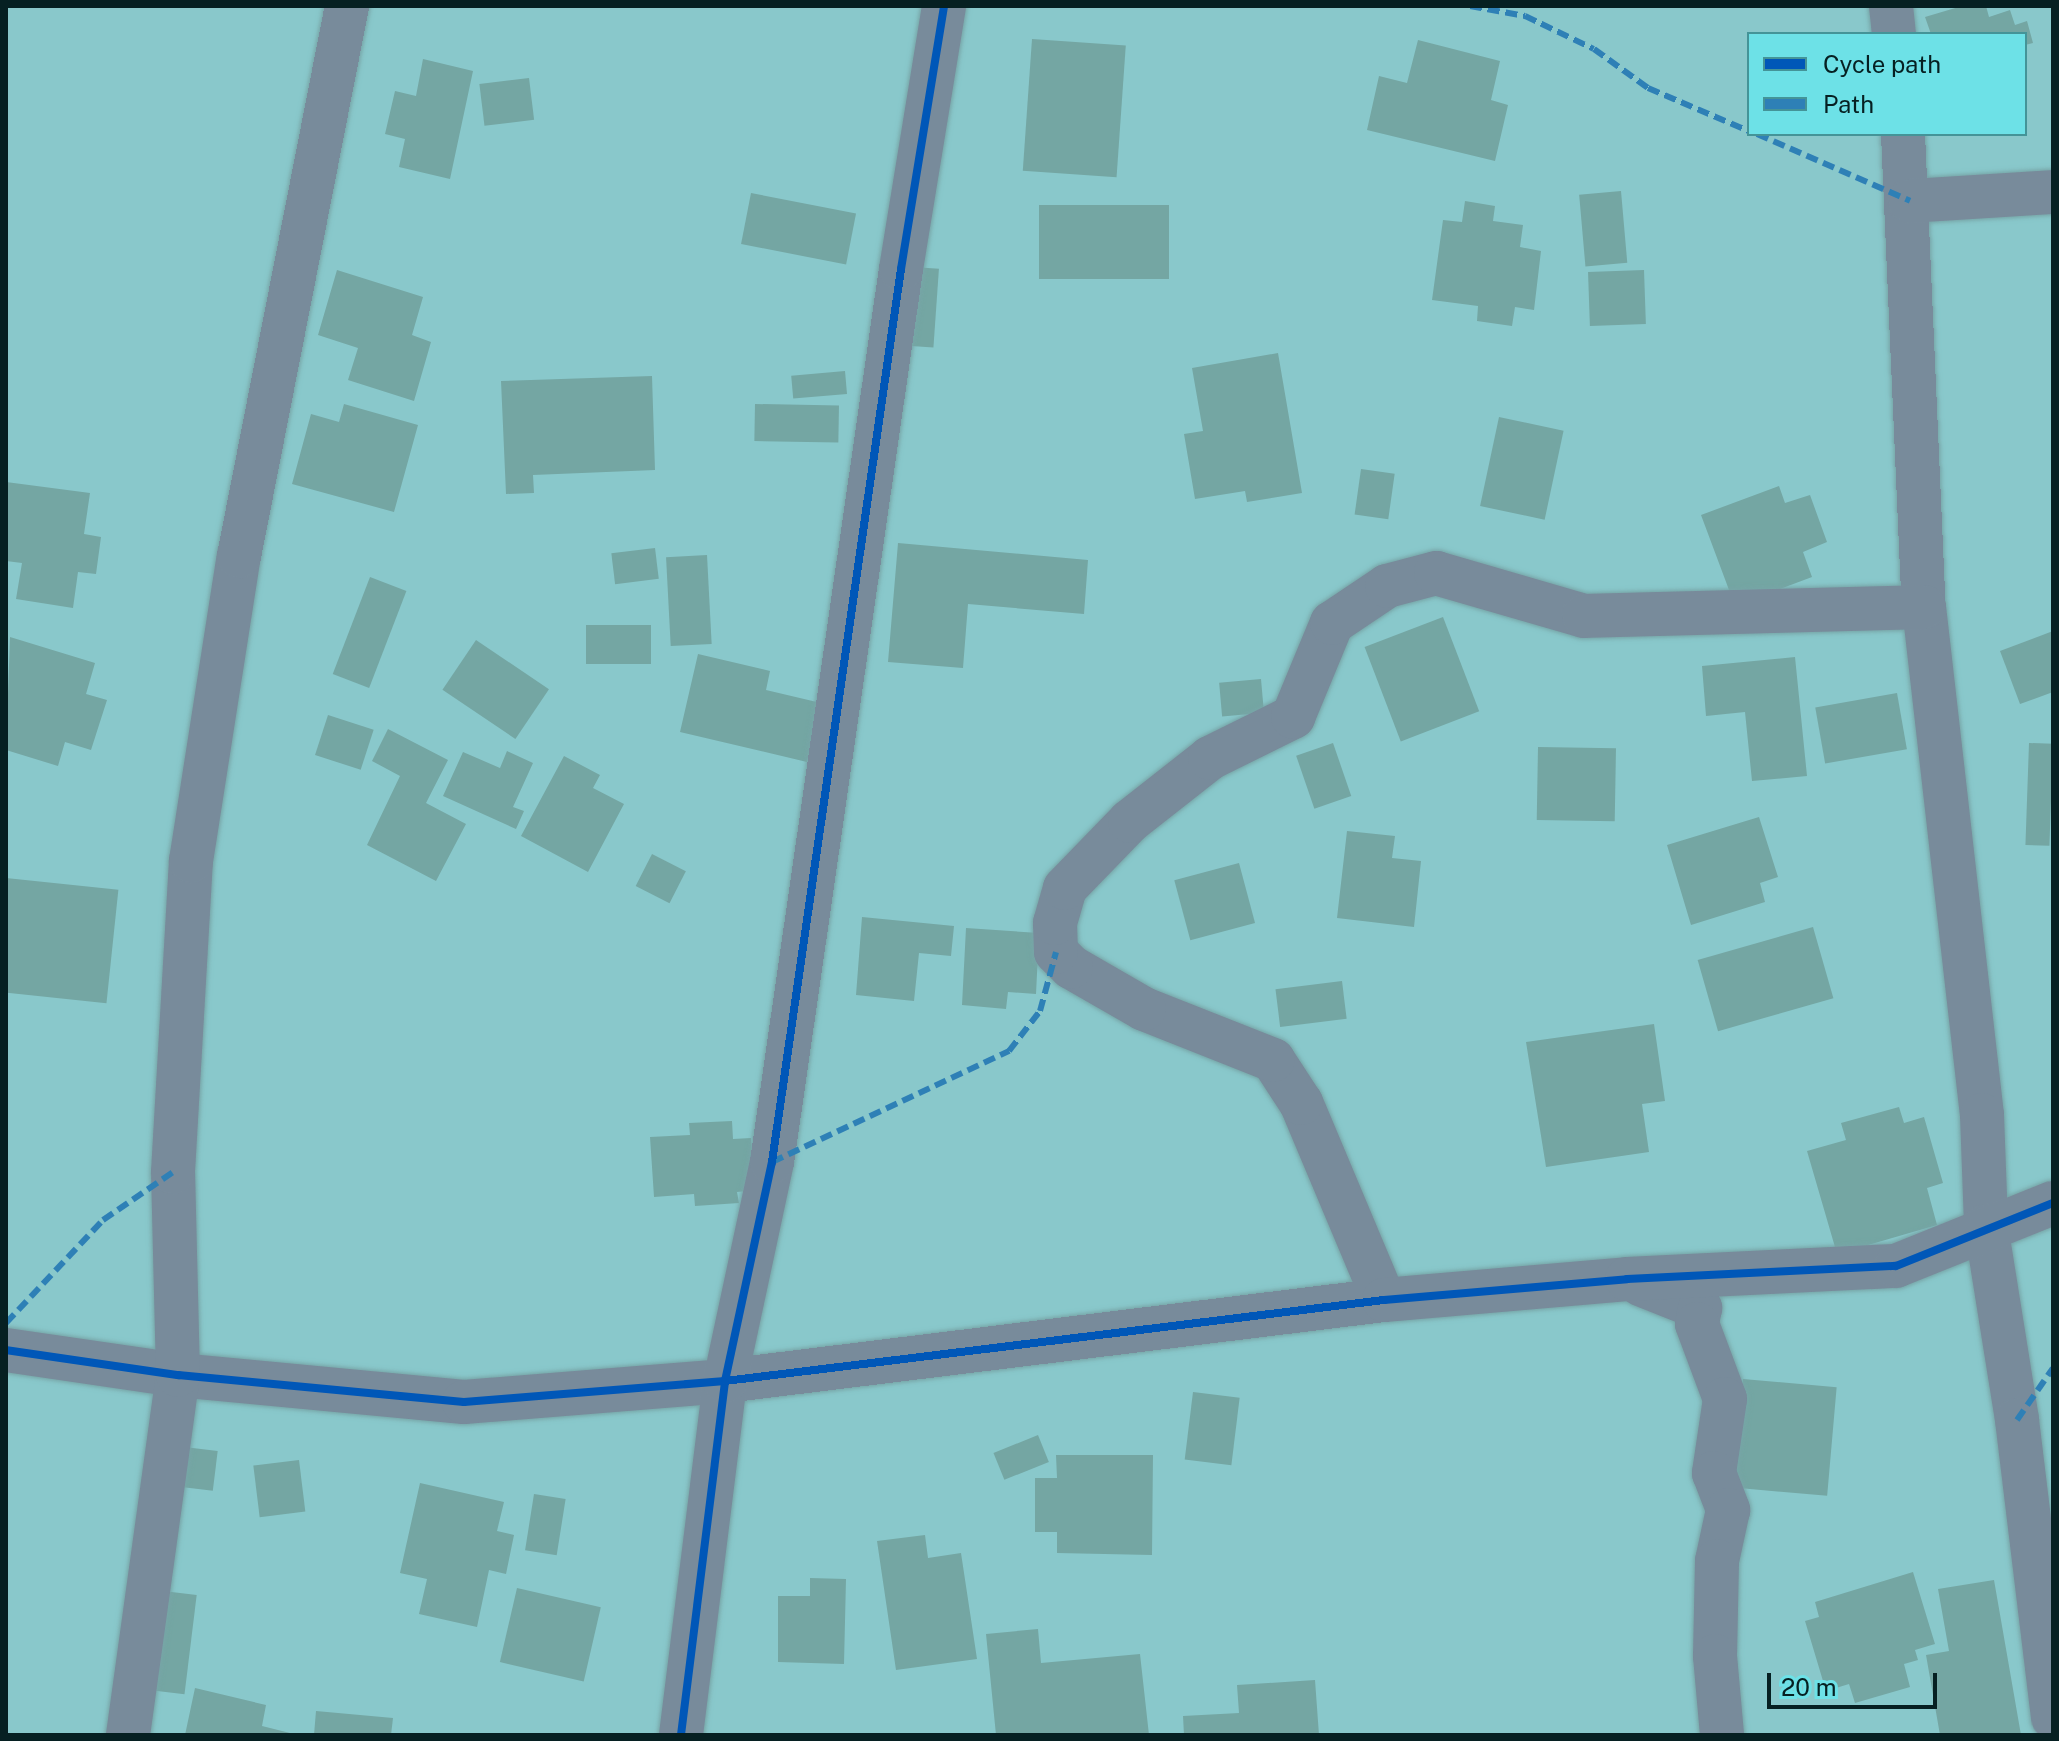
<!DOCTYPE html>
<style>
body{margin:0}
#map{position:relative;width:2059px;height:1741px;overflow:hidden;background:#89c8cb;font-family:"Public Sans",sans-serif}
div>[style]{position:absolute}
.building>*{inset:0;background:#74a6a3;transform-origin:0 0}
.roads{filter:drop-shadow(0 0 2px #77a5a7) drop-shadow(0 0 2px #77a5a7)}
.minor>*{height:44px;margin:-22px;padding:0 22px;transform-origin:22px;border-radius:22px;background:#788b9b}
.quiet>*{height:6px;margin-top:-3px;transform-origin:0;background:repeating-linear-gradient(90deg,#2e80b6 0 12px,transparent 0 18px)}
.cycleway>*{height:8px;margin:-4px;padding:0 4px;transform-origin:4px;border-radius:4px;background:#0057b8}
span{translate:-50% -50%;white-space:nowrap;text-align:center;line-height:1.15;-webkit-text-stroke:6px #6de1e7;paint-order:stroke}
.frame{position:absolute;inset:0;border:8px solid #062022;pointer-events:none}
.legend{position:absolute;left:1747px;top:32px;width:280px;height:104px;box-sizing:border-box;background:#6de1e7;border:2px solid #449498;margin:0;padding:10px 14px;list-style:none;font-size:24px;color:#062022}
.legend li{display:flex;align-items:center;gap:16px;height:40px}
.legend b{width:40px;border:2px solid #449498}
.scale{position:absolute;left:1767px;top:1673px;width:170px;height:36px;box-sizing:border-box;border:4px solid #062022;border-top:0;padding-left:10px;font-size:24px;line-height:28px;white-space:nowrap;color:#062022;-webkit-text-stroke:6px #6de1e7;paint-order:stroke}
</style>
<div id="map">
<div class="building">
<i style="clip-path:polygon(1962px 6px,1986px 6px,1989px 17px,2010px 10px,2015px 25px,2027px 21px,2033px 43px,2025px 45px,2025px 34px,1931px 34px,1925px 17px)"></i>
<i style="left:1032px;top:39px;width:94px;height:132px;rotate:4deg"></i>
<i style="clip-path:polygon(1418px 40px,1500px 61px,1491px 100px,1508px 105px,1495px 161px,1367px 130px,1379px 76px,1407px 83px)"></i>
<i style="clip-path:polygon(423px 59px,473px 71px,450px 179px,399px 167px,405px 139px,385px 134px,395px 91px,416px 96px)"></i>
<i style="left:529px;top:78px;width:42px;height:50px;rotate:83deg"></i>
<i style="left:1621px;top:191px;width:72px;height:42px;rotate:85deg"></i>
<i style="left:751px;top:193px;width:107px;height:52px;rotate:11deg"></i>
<i style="clip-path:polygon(1465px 201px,1495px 206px,1493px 221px,1523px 225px,1520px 247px,1541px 251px,1534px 310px,1515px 307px,1512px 326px,1477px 321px,1478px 306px,1432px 300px,1443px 220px,1462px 222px)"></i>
<i style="left:1039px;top:205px;width:130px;height:74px"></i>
<i style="left:913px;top:267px;width:26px;height:79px;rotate:4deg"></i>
<i style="clip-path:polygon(337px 270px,423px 297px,412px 335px,431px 342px,414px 401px,348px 380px,358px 348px,318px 335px)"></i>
<i style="left:1644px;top:270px;width:54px;height:56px;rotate:88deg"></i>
<i style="clip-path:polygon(1278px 353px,1302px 493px,1247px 502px,1245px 491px,1195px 499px,1184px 434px,1203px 431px,1192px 368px)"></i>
<i style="left:845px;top:371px;width:23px;height:54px;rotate:85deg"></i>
<i style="clip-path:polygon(652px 376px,655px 470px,533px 475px,534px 493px,506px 494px,501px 381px)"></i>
<i style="clip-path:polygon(344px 404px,418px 425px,394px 512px,292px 484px,311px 414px,339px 422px)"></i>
<i style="left:755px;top:404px;width:84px;height:37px;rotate:1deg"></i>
<i style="left:1499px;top:417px;width:66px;height:91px;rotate:12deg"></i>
<i style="left:1361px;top:469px;width:34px;height:46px;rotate:8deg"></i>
<i style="clip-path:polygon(6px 482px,90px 493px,84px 534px,101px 537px,96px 574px,78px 572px,73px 608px,16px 599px,22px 563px,6px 561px)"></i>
<i style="clip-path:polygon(1779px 486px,1785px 503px,1810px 495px,1827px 542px,1803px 552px,1812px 577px,1735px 606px,1701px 515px)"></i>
<i style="clip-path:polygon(898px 543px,1088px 560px,1084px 614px,968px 604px,963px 668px,888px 662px)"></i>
<i style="left:655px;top:548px;width:31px;height:44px;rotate:83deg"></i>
<i style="left:707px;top:555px;width:89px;height:41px;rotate:87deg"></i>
<i style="left:370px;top:577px;width:39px;height:104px;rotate:21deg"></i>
<i style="left:1443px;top:617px;width:101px;height:84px;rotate:69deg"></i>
<i style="left:586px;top:625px;width:65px;height:39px"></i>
<i style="clip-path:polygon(2053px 631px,2053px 692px,2020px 704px,2000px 651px)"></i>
<i style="clip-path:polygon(10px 637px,95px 663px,86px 694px,107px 700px,91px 750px,65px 742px,58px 766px,6px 750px)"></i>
<i style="left:476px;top:640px;width:88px;height:60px;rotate:34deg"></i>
<i style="clip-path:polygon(698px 654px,770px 671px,766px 690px,821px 703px,807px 762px,680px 732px)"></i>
<i style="clip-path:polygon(1795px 657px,1807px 776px,1752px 781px,1745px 712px,1706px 716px,1702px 666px)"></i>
<i style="left:1261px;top:679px;width:34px;height:42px;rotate:85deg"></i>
<i style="left:1897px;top:693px;width:57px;height:83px;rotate:80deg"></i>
<i style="left:328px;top:715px;width:48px;height:42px;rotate:18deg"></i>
<i style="clip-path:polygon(388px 729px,448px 760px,426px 803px,466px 824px,436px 881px,367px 845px,400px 776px,372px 761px)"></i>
<i style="left:1333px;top:743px;width:56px;height:39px;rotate:71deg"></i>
<i style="left:2029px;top:743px;width:24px;height:102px;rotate:2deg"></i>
<i style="left:1538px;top:747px;width:78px;height:73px;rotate:1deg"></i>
<i style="clip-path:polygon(507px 751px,533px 763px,513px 807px,524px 811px,516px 829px,443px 796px,463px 752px,500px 768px)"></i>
<i style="clip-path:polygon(564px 756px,600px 775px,593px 788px,624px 804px,588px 872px,521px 836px)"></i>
<i style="clip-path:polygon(1759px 817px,1778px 877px,1760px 883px,1765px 902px,1691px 925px,1667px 845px)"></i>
<i style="clip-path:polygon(1347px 831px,1395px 836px,1392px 858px,1421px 861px,1414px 927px,1337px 918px)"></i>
<i style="left:652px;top:854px;width:38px;height:36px;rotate:27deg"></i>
<i style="left:1239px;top:863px;width:62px;height:67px;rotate:75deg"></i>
<i style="left:6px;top:878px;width:113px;height:114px;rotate:6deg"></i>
<i style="clip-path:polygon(862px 917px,954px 926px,951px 956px,919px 953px,914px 1001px,856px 995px)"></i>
<i style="left:1813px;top:927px;width:74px;height:120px;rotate:74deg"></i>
<i style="clip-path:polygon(966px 928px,1039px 933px,1036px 994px,1008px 992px,1006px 1009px,962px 1005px)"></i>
<i style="left:1342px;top:981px;width:38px;height:67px;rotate:83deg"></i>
<i style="clip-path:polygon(1654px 1024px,1665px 1101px,1642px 1104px,1649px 1152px,1546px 1167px,1526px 1042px)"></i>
<i style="clip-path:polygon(1899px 1107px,1904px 1123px,1924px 1117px,1943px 1183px,1927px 1188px,1937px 1225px,1837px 1254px,1807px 1151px,1846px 1140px,1841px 1123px)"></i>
<i style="clip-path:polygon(732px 1121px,733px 1139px,751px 1138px,755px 1190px,737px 1192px,739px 1203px,695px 1206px,694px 1194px,654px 1197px,650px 1137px,690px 1135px,689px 1123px)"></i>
<i style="left:1743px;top:1379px;width:94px;height:109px;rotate:5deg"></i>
<i style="left:1193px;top:1392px;width:47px;height:68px;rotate:7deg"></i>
<i style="left:1038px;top:1435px;width:29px;height:48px;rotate:68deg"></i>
<i style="left:176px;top:1446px;width:42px;height:40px;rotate:7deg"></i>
<i style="clip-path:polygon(1056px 1455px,1153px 1455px,1152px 1555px,1057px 1553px,1057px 1532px,1035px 1532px,1035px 1478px,1057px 1478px)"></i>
<i style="left:299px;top:1460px;width:52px;height:46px;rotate:83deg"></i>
<i style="clip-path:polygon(420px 1483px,504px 1502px,497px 1531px,514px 1535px,506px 1574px,489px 1570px,477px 1627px,419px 1614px,427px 1579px,400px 1573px)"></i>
<i style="left:534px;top:1494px;width:32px;height:57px;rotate:9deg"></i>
<i style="clip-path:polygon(925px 1535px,928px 1558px,961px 1553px,977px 1659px,896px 1670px,877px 1541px)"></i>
<i style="clip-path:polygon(1913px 1572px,1935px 1644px,1915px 1650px,1918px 1660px,1904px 1664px,1910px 1687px,1855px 1703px,1849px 1684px,1826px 1691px,1805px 1621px,1819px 1617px,1815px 1602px)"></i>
<i style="clip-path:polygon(810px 1578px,846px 1579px,844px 1664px,778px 1662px,778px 1596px,810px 1596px)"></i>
<i style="clip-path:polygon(1994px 1580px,2021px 1735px,1940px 1735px,1926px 1655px,1949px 1651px,1938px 1589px)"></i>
<i style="left:517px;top:1588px;width:86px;height:76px;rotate:13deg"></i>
<i style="left:155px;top:1590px;width:42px;height:100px;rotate:7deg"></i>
<i style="clip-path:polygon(1038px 1629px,1041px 1663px,1140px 1654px,1149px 1735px,996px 1735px,986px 1634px)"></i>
<i style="clip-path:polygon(1315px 1680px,1319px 1735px,1184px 1735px,1183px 1716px,1239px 1713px,1237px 1685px)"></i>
<i style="clip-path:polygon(195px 1688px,266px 1705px,262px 1726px,298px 1735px,185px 1735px)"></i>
<i style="clip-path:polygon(316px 1711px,393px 1718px,391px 1735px,314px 1735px)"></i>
</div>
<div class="roads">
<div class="minor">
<i style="left:1891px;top:6px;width:28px;rotate:84deg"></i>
<i style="left:1903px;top:134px;width:473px;rotate:87.5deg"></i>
<i style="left:1924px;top:607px;width:511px;rotate:83.49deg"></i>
<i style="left:1982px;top:1115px;width:111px;rotate:87.9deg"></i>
<i style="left:1986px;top:1226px;width:196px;rotate:80.9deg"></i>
<i style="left:2017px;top:1420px;width:300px;rotate:83.1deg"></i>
<i style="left:1910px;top:201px;width:143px;rotate:-3.6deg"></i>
<i style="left:1640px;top:1284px;width:65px;rotate:21.8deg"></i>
<i style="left:1700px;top:1308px;width:16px;rotate:101deg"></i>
<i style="left:1697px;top:1324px;width:80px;rotate:69.5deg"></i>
<i style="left:1725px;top:1399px;width:75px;rotate:98.5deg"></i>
<i style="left:1714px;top:1473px;width:40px;rotate:69deg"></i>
<i style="left:1728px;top:1510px;width:52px;rotate:102.2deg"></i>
<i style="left:1717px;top:1561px;width:95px;rotate:91.2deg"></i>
<i style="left:1715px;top:1656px;width:79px;rotate:84.9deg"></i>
<i style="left:1384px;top:1300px;width:214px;rotate:-112.8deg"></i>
<i style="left:1301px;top:1103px;width:51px;rotate:-123.1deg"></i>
<i style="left:1273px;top:1060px;width:139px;rotate:-158.4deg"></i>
<i style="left:1144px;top:1009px;width:84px;rotate:-150.1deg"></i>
<i style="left:1071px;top:967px;width:21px;rotate:-135deg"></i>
<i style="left:1056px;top:952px;width:29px;rotate:-92deg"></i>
<i style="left:1055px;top:923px;width:36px;rotate:-74deg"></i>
<i style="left:1065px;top:888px;width:93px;rotate:-45.9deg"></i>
<i style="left:1130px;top:821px;width:102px;rotate:-38.2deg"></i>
<i style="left:1210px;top:758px;width:93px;rotate:-26.3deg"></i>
<i style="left:1293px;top:717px;width:102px;rotate:-67.5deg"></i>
<i style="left:1332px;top:623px;width:66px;rotate:-33.9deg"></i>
<i style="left:1387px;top:586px;width:51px;rotate:-14.9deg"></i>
<i style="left:1436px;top:573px;width:154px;rotate:16.2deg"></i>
<i style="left:1584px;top:616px;width:340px;rotate:-1.5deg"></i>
<i style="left:6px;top:1350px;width:174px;rotate:8.3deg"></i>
<i style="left:178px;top:1375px;width:287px;rotate:5.4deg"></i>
<i style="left:464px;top:1402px;width:262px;rotate:-4.6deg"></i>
<i style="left:725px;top:1381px;width:664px;rotate:-7.01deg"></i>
<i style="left:1384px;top:1300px;width:244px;rotate:-4.9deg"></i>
<i style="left:1627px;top:1279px;width:269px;rotate:-2.8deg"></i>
<i style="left:1896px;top:1266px;width:169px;rotate:-21.9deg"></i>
<i style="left:128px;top:1735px;width:363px;rotate:-82.1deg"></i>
<i style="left:178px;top:1375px;width:203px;rotate:-91.4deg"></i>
<i style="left:173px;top:1172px;width:312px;rotate:-86.7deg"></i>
<i style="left:191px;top:861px;width:309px;rotate:-81.1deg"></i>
<i style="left:239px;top:556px;width:561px;rotate:-78.89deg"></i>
<i style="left:681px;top:1735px;width:357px;rotate:-82.9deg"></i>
<i style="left:725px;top:1381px;width:224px;rotate:-77.9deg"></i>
<i style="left:772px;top:1162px;width:902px;rotate:-81.78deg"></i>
<i style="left:901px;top:269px;width:266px;rotate:-80.7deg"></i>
</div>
</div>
<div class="quiet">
<i style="left:1470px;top:6px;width:56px;rotate:10.3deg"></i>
<i style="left:1525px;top:16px;width:76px;rotate:25.6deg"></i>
<i style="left:1594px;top:49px;width:67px;rotate:35.8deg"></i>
<i style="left:1648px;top:88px;width:110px;rotate:23.1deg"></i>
<i style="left:1757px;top:134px;width:167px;rotate:23.6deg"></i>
<i style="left:772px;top:1162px;width:262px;rotate:-25.1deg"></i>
<i style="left:1009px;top:1051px;width:51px;rotate:-52.2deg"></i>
<i style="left:1040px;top:1011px;width:61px;rotate:-74.8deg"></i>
<i style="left:6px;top:1323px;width:141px;rotate:-46.7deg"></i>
<i style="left:103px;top:1220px;width:85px;rotate:-34.4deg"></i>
<i style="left:2017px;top:1420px;width:63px;rotate:-55.3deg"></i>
</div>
<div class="cycleway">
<i style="left:6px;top:1350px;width:174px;rotate:8.3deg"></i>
<i style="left:178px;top:1375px;width:287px;rotate:5.4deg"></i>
<i style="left:464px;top:1402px;width:262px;rotate:-4.6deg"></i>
<i style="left:725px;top:1381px;width:664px;rotate:-7.01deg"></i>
<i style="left:1384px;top:1300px;width:244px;rotate:-4.9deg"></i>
<i style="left:1627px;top:1279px;width:269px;rotate:-2.8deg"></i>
<i style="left:1896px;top:1266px;width:169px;rotate:-21.9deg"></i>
<i style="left:681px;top:1735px;width:357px;rotate:-82.9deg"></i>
<i style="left:725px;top:1381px;width:224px;rotate:-77.9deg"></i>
<i style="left:772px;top:1162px;width:902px;rotate:-81.78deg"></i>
<i style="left:901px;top:269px;width:266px;rotate:-80.7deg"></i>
</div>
<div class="frame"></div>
<ul class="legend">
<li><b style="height:10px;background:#0057b8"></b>Cycle path</li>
<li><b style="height:10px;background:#2e80b6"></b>Path</li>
</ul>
<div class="scale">20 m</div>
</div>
